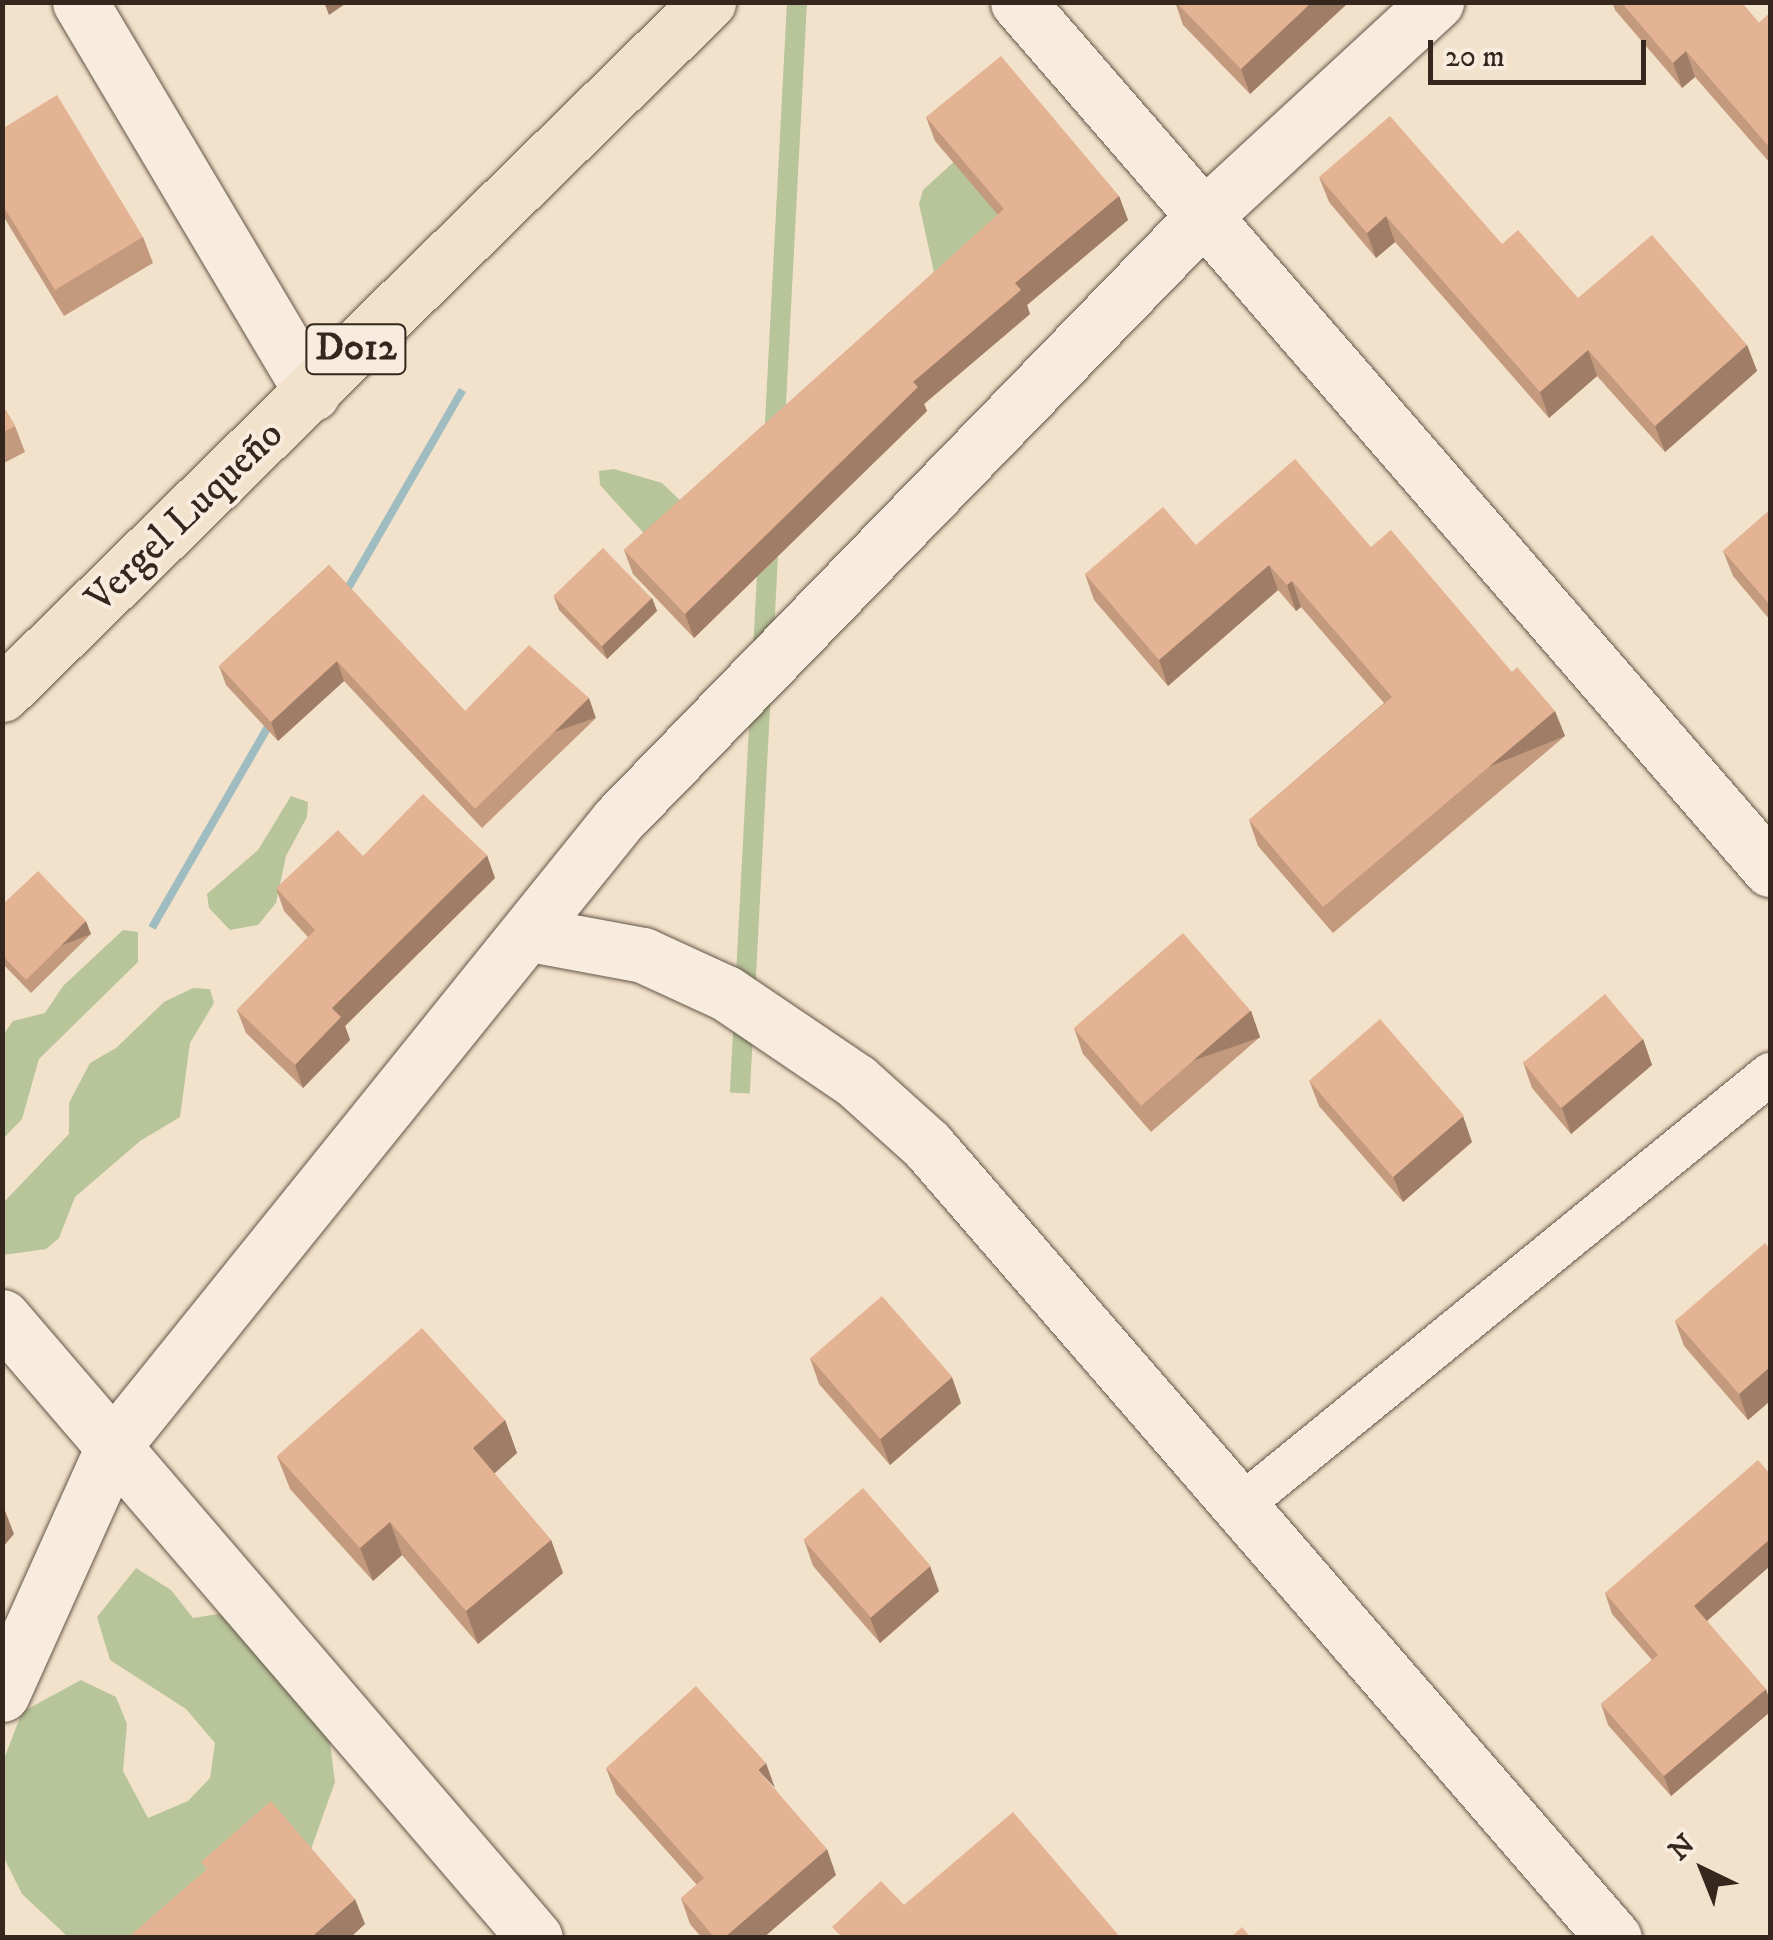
<!DOCTYPE html>
<meta charset="utf-8">
<style>
body{margin:0}
#map{position:relative;width:1773px;height:1940px;overflow:hidden;background:#f3e2cb;font-family:"IM FELL DW Pica",serif}
div>[style]{position:absolute}
.green>*{inset:0;background:#b8c49a;transform-origin:0 0}
.water>*{inset:0;background:#9fbcc0;transform-origin:0 0}
.roads{filter:drop-shadow(0 0 2px #645649) drop-shadow(0 0 2px #645649)}
.lane>*{height:42px;margin:-21px;padding:0 21px;transform-origin:21px;border-radius:21px;background:#f7ecdd}
.street>*{height:55px;margin:-27.5px;padding:0 27.5px;transform-origin:27.5px;border-radius:27.5px;background:#f7ecdd}
.primary>*{height:55px;margin:-27.5px;padding:0 27.5px;transform-origin:27.5px;border-radius:27.5px;background:#f3e2cb}
.wall>*{inset:0;background:#c39a7e}
.shaded-wall>*{inset:0;background:#9f7d67;transform-origin:0 0}
.building>*{inset:0;background:#e3b393;transform-origin:0 0}
span{translate:-50% -50%;white-space:nowrap;text-align:center;line-height:1.15;-webkit-text-stroke:8px #f7ecdd;paint-order:stroke}
.shield-label span{padding:2px 8px;background:#f7ecdd;border:2px solid;border-radius:8px;-webkit-text-stroke-width:0}
.shield-label{font-size:38px;color:#35271e;font-weight:700}
.street-label{font-size:40px;color:#35271e}
.frame{position:absolute;inset:0;border:5px solid #35271e;pointer-events:none}
.north{position:absolute;left:1653px;top:1820px;width:100px;height:100px;-webkit-text-stroke:8px #f7ecdd;paint-order:stroke;rotate:317deg;font-size:28px;font-weight:700;line-height:40px;text-align:center;color:#35271e}
.north::after{content:'';display:block;margin:auto;width:35px;height:45px;background:#35271e;clip-path:polygon(50% 0,100% 100%,50% 72%,0 100%)}
.scale{position:absolute;left:1428px;top:40px;width:218px;height:45px;box-sizing:border-box;border:5px solid #35271e;border-top:0;padding-left:12px;font-size:30px;line-height:35px;white-space:nowrap;color:#35271e;-webkit-text-stroke:8px #f7ecdd;paint-order:stroke}
</style>
<div id="map">
<div class="green">
<i style="left:787px;top:2px;width:20px;height:1092px;rotate:3deg"></i>
<i style="clip-path:polygon(1007px 140px,998px 219px,934px 272px,919px 204px,923px 190px,957px 159px)"></i>
<i style="clip-path:polygon(614px 469px,662px 483px,688px 508px,659px 550px,600px 485px,599px 471px)"></i>
<i style="clip-path:polygon(291px 796px,308px 802px,307px 817px,286px 856px,276px 903px,258px 925px,230px 930px,209px 908px,207px 894px,258px 850px)"></i>
<i style="clip-path:polygon(123px 930px,138px 932px,138px 962px,39px 1059px,22px 1119px,3px 1139px,3px 1035px,13px 1021px,45px 1013px,63px 986px)"></i>
<i style="clip-path:polygon(193px 988px,210px 989px,214px 1003px,190px 1043px,180px 1117px,140px 1141px,75px 1197px,59px 1238px,46px 1249px,3px 1255px,3px 1203px,69px 1134px,69px 1103px,90px 1063px,116px 1048px,164px 1002px)"></i>
<i style="clip-path:polygon(136px 1568px,171px 1590px,193px 1618px,225px 1613px,327px 1719px,335px 1782px,310px 1852px,180px 1937px,68px 1937px,22px 1894px,3px 1856px,4px 1759px,22px 1712px,81px 1680px,116px 1697px,127px 1724px,123px 1771px,148px 1818px,188px 1801px,210px 1778px,215px 1743px,186px 1709px,110px 1660px,97px 1617px)"></i>
</div>
<div class="water">
<i style="left:459px;top:388px;width:8px;height:621px;rotate:30deg"></i>
</div>
<div class="roads">
<div class="lane">
<i style="left:1240px;top:1506px;width:684px;rotate:-39.18deg"></i>
</div>
<div class="street">
<i style="left:80px;top:2px;width:455px;rotate:59.3deg"></i>
<i style="left:1018px;top:2px;width:1148px;rotate:49.06deg"></i>
<i style="left:530px;top:934px;width:115px;rotate:10.5deg"></i>
<i style="left:643px;top:955px;width:91px;rotate:24.6deg"></i>
<i style="left:726px;top:993px;width:157px;rotate:34.1deg"></i>
<i style="left:856px;top:1081px;width:96px;rotate:42deg"></i>
<i style="left:927px;top:1145px;width:1049px;rotate:49.1deg"></i>
<i style="left:2px;top:1317px;width:818px;rotate:49.36deg"></i>
<i style="left:2px;top:1694px;width:273px;rotate:-65.8deg"></i>
<i style="left:114px;top:1445px;width:803px;rotate:-51.12deg"></i>
<i style="left:618px;top:820px;width:842px;rotate:-45.87deg"></i>
<i style="left:1204px;top:216px;width:316px;rotate:-42.7deg"></i>
</div>
<div class="primary">
<i style="left:2px;top:694px;width:989px;rotate:-44.43deg"></i>
</div>
</div>
<div class="wall">
<i style="clip-path:polygon(1175px 2px,1349px 2px,1250px 94px,1183px 25px)"></i>
<i style="clip-path:polygon(1612px 2px,1741px 2px,1759px 23px,1770px 13px,1770px 163px,1695px 77px,1682px 88px,1615px 10px)"></i>
<i style="clip-path:polygon(926px 117px,1119px 196px,1128px 220px,1027px 305px,1030px 314px,924px 404px,927px 411px,694px 638px,633px 574px,624px 550px,998px 215px,935px 141px)"></i>
<i style="clip-path:polygon(2px 129px,143px 237px,153px 263px,64px 316px,2px 214px)"></i>
<i style="clip-path:polygon(1319px 177px,1502px 244px,1578px 298px,1747px 345px,1757px 371px,1665px 452px,1597px 376px,1549px 418px,1395px 242px,1376px 258px,1329px 202px)"></i>
<i style="clip-path:polygon(2px 404px,15px 426px,25px 452px,2px 464px)"></i>
<i style="clip-path:polygon(1770px 510px,1770px 620px,1733px 576px,1723px 551px)"></i>
<i style="clip-path:polygon(1196px 545px,1371px 547px,1565px 736px,1333px 933px,1258px 846px,1249px 820px,1384px 703px,1301px 607px,1296px 611px,1278px 590px,1168px 686px,1094px 600px,1085px 574px)"></i>
<i style="clip-path:polygon(329px 565px,465px 711px,596px 718px,482px 828px,344px 681px,278px 741px,226px 685px,219px 666px)"></i>
<i style="clip-path:polygon(554px 597px,652px 598px,657px 611px,607px 659px,559px 610px)"></i>
<i style="clip-path:polygon(363px 856px,495px 878px,345px 1026px,350px 1040px,303px 1088px,246px 1033px,237px 1010px,308px 937px,284px 911px,276px 888px)"></i>
<i style="clip-path:polygon(2px 905px,91px 934px,31px 993px,2px 963px)"></i>
<i style="clip-path:polygon(1251px 1011px,1260px 1037px,1151px 1132px,1083px 1054px,1074px 1028px)"></i>
<i style="clip-path:polygon(1643px 1039px,1652px 1065px,1571px 1134px,1532px 1088px,1523px 1062px)"></i>
<i style="clip-path:polygon(1309px 1080px,1472px 1142px,1403px 1202px,1319px 1106px)"></i>
<i style="clip-path:polygon(1770px 1249px,1770px 1401px,1748px 1420px,1684px 1346px,1675px 1321px)"></i>
<i style="clip-path:polygon(810px 1358px,961px 1403px,890px 1465px,819px 1384px)"></i>
<i style="clip-path:polygon(505px 1420px,517px 1453px,494px 1473px,551px 1540px,563px 1573px,478px 1644px,402px 1555px,373px 1581px,290px 1489px,277px 1456px)"></i>
<i style="clip-path:polygon(1770px 1474px,1770px 1566px,1707px 1621px,1770px 1701px,1770px 1712px,1671px 1796px,1608px 1725px,1601px 1704px,1652px 1660px,1612px 1614px,1605px 1593px)"></i>
<i style="clip-path:polygon(804px 1540px,939px 1591px,880px 1643px,813px 1566px)"></i>
<i style="clip-path:polygon(606px 1768px,775px 1789px,836px 1875px,763px 1938px,702px 1938px,690px 1924px,681px 1898px,697px 1885px,616px 1794px)"></i>
</div>
<div class="shaded-wall">
<i style="clip-path:polygon(324px 2px,348px 2px,329px 15px)"></i>
<i style="clip-path:polygon(1312px 2px,1349px 2px,1250px 94px,1241px 69px)"></i>
<i style="clip-path:polygon(1686px 51px,1695px 77px,1682px 88px,1673px 63px)"></i>
<i style="clip-path:polygon(1119px 196px,1128px 220px,1027px 305px,1030px 314px,924px 404px,927px 411px,694px 638px,685px 614px,913px 382px,1015px 283px)"></i>
<i style="clip-path:polygon(1386px 216px,1395px 242px,1376px 258px,1367px 233px)"></i>
<i style="clip-path:polygon(1747px 345px,1757px 371px,1665px 452px,1655px 426px)"></i>
<i style="clip-path:polygon(1588px 350px,1597px 376px,1549px 418px,1540px 392px)"></i>
<i style="clip-path:polygon(1269px 565px,1278px 590px,1168px 686px,1159px 660px)"></i>
<i style="clip-path:polygon(1292px 581px,1301px 607px,1296px 611px,1287px 585px)"></i>
<i style="clip-path:polygon(652px 598px,657px 611px,607px 659px,602px 646px)"></i>
<i style="clip-path:polygon(337px 661px,344px 681px,278px 741px,271px 722px)"></i>
<i style="left:589px;top:698px;width:21px;height:159px;rotate:71deg"></i>
<i style="left:1555px;top:711px;width:27px;height:304px;rotate:68deg"></i>
<i style="clip-path:polygon(487px 855px,495px 878px,345px 1026px,350px 1040px,303px 1088px,295px 1065px,332px 1008px)"></i>
<i style="left:86px;top:921px;width:14px;height:84px;rotate:69deg"></i>
<i style="left:1251px;top:1011px;width:28px;height:145px;rotate:71deg"></i>
<i style="clip-path:polygon(1643px 1039px,1652px 1065px,1571px 1134px,1562px 1108px)"></i>
<i style="clip-path:polygon(1463px 1116px,1472px 1142px,1403px 1202px,1393px 1176px)"></i>
<i style="clip-path:polygon(1770px 1367px,1770px 1401px,1748px 1420px,1739px 1394px)"></i>
<i style="clip-path:polygon(952px 1377px,961px 1403px,890px 1465px,880px 1439px)"></i>
<i style="clip-path:polygon(505px 1420px,517px 1453px,485px 1482px,473px 1448px)"></i>
<i style="clip-path:polygon(4px 1508px,14px 1534px,2px 1548px,2px 1510px)"></i>
<i style="clip-path:polygon(390px 1522px,402px 1555px,373px 1581px,360px 1548px)"></i>
<i style="clip-path:polygon(1770px 1539px,1770px 1566px,1701px 1626px,1694px 1606px)"></i>
<i style="clip-path:polygon(551px 1540px,563px 1573px,478px 1644px,466px 1611px)"></i>
<i style="clip-path:polygon(930px 1566px,939px 1591px,880px 1643px,870px 1618px)"></i>
<i style="clip-path:polygon(1766px 1689px,1770px 1701px,1770px 1712px,1671px 1796px,1664px 1776px)"></i>
<i style="clip-path:polygon(766px 1763px,775px 1788px,758px 1770px)"></i>
<i style="clip-path:polygon(827px 1849px,836px 1875px,763px 1938px,724px 1938px)"></i>
<i style="clip-path:polygon(355px 1899px,365px 1924px,350px 1938px,310px 1938px)"></i>
</div>
<div class="building">
<i style="clip-path:polygon(1176px 2px,1312px 2px,1241px 69px)"></i>
<i style="clip-path:polygon(1621px 2px,1741px 2px,1759px 23px,1770px 13px,1770px 148px,1686px 51px,1673px 63px)"></i>
<i style="clip-path:polygon(1001px 56px,1119px 196px,1015px 283px,1021px 290px,913px 382px,918px 387px,685px 614px,624px 550px,1004px 209px,926px 117px)"></i>
<i style="clip-path:polygon(57px 95px,143px 237px,55px 290px,2px 204px,2px 129px)"></i>
<i style="clip-path:polygon(1390px 116px,1502px 244px,1518px 230px,1578px 298px,1652px 235px,1747px 345px,1655px 426px,1588px 350px,1540px 392px,1386px 216px,1367px 233px,1319px 177px)"></i>
<i style="clip-path:polygon(2px 404px,15px 426px,2px 433px)"></i>
<i style="clip-path:polygon(1295px 459px,1371px 547px,1391px 530px,1512px 672px,1517px 667px,1555px 711px,1323px 907px,1249px 820px,1392px 697px,1292px 581px,1287px 585px,1269px 565px,1159px 660px,1085px 574px,1163px 507px,1196px 545px)"></i>
<i style="clip-path:polygon(1770px 510px,1770px 605px,1723px 551px)"></i>
<i style="left:603px;top:548px;width:70px;height:69px;rotate:46deg"></i>
<i style="clip-path:polygon(329px 565px,465px 711px,529px 645px,589px 698px,475px 809px,337px 661px,271px 722px,219px 666px)"></i>
<i style="clip-path:polygon(423px 794px,487px 855px,332px 1008px,341px 1017px,295px 1065px,237px 1010px,315px 930px,276px 888px,338px 830px,363px 856px)"></i>
<i style="clip-path:polygon(38px 871px,86px 921px,26px 980px,2px 955px,2px 905px)"></i>
<i style="left:1183px;top:933px;width:103px;height:145px;rotate:49deg"></i>
<i style="left:1605px;top:994px;width:59px;height:107px;rotate:50deg"></i>
<i style="left:1380px;top:1019px;width:128px;height:94px;rotate:49deg"></i>
<i style="clip-path:polygon(1765px 1243px,1770px 1249px,1770px 1367px,1739px 1394px,1675px 1321px)"></i>
<i style="left:882px;top:1296px;width:107px;height:95px;rotate:49deg"></i>
<i style="clip-path:polygon(422px 1328px,505px 1420px,473px 1448px,551px 1540px,466px 1611px,390px 1522px,360px 1548px,277px 1456px)"></i>
<i style="clip-path:polygon(1758px 1460px,1770px 1474px,1770px 1539px,1694px 1606px,1766px 1689px,1664px 1776px,1601px 1704px,1658px 1655px,1605px 1593px)"></i>
<i style="left:863px;top:1488px;width:103px;height:79px;rotate:49deg"></i>
<i style="clip-path:polygon(696px 1686px,766px 1763px,758px 1770px,827px 1849px,724px 1938px,715px 1938px,681px 1898px,704px 1878px,606px 1768px)"></i>
<i style="clip-path:polygon(271px 1801px,355px 1899px,310px 1938px,134px 1938px,131px 1935px,207px 1869px,201px 1862px)"></i>
<i style="clip-path:polygon(1013px 1812px,1121px 1938px,843px 1938px,832px 1927px,881px 1881px,904px 1905px)"></i>
<i style="clip-path:polygon(1242px 1927px,1251px 1938px,1230px 1938px)"></i>
</div>
<div class="shield-label">
<span style="left:356px;top:349px">D012</span>
</div>
<div class="street-label">
<span style="left:185px;top:517px;rotate:-44deg">Vergel Luqueño</span>
</div>
<div class="frame"></div>
<div class="north">N</div>
<div class="scale">20 m</div>
</div>
